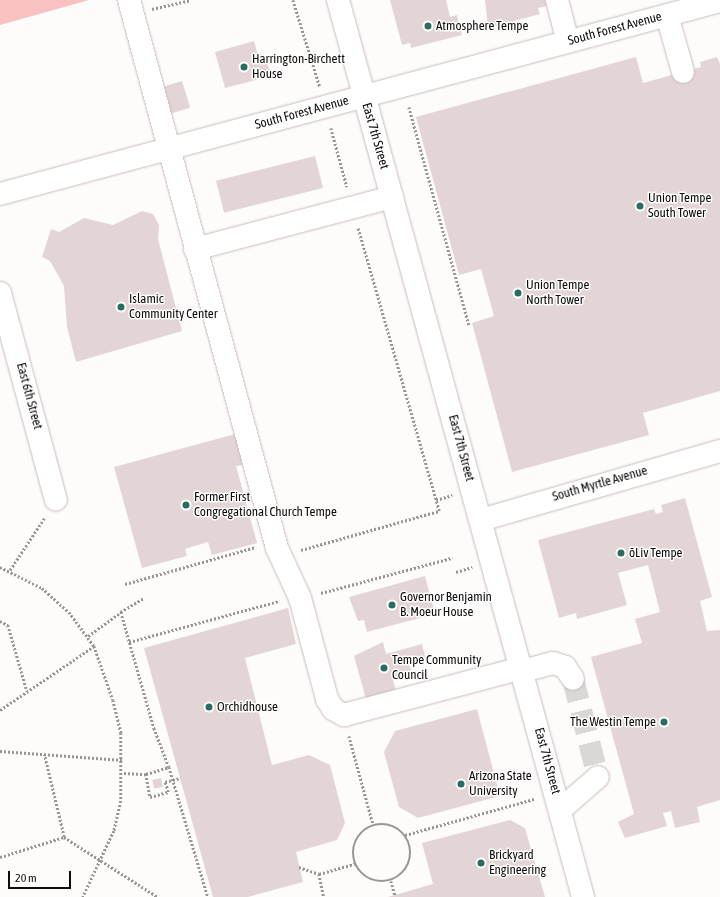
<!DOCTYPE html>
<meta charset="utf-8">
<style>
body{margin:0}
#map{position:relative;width:720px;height:897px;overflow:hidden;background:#fefbfb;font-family:"Asap Condensed",sans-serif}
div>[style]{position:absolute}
.green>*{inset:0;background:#f9c1c2}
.building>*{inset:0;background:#e3d5d6;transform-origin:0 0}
.minor-tunnel>*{height:22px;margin-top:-11px;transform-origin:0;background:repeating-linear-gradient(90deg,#dad7d7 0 22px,transparent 0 33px)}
.path>*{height:2.5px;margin-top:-1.25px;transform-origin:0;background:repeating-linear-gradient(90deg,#999595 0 2px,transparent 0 4px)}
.path>.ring{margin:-1.25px;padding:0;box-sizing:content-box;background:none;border:2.5px solid #999595;border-radius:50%}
.roads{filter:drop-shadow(0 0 1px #c9bcbc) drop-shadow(0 0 1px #c9bcbc)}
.minor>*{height:22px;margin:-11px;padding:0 11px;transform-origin:11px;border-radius:11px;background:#fff}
.path-bridge>*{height:2.5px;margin-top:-1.25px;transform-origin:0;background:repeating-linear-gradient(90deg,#999595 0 2px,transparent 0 4px)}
.dots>*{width:11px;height:11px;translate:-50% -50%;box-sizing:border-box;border:2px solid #fff;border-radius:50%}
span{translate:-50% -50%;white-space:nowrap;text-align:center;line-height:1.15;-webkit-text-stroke:3px #fff;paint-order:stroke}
.poi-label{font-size:13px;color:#0f0b0b}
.left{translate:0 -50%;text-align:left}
.right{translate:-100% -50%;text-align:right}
.street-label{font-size:13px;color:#0f0b0b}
.scale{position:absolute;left:8px;top:871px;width:63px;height:18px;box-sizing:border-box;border:2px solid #0f0b0b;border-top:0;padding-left:5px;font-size:12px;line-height:14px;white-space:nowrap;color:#0f0b0b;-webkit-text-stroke:3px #fff;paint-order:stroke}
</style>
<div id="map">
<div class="green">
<i style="clip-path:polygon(0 0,89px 0,0 25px)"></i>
</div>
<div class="building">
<i style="clip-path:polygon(390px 0,446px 0,450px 17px,457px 15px,462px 35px,411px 48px,410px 43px,402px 45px)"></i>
<i style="clip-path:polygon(485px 0,545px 0,547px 6px,538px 8px,540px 14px,488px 28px)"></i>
<i style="clip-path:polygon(254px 41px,257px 52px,266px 58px,271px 76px,225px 88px,215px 52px)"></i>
<i style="clip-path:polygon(636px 57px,643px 83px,701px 67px,700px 62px,717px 57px,720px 64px,720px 391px,643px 413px,649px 435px,512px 472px,472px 323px,494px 316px,481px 269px,459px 275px,416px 117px)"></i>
<i style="left:182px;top:81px;width:28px;height:20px;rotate:73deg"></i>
<i style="left:315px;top:156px;width:33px;height:102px;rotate:76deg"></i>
<i style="clip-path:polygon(142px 211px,153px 214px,159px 225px,158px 239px,182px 331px,76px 362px,67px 327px,64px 286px,50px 261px,42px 257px,51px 229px,59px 232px,84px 218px,113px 225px)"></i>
<i style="clip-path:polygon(235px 434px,243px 465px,236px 466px,257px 543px,212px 555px,208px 542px,185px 549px,187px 556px,142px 568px,114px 467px)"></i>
<i style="clip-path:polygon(685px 498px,712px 597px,700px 601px,707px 631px,720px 630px,720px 800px,697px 807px,700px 822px,675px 828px,671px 811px,663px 813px,667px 826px,625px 838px,618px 822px,634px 814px,591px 657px,642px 643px,635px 619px,660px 612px,648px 565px,618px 573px,627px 605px,577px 619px,576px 613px,559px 618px,538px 540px,654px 509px,656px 514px,663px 512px,661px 505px)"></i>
<i style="clip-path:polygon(425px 576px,435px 614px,367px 632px,364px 620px,358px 621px,349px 597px)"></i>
<i style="clip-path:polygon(288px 608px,296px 644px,245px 658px,272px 765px,309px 755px,330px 765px,345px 823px,337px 840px,296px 852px,303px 882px,248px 897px,213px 897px,144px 648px)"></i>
<i style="clip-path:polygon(383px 642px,386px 654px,422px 644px,426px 660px,409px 664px,412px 672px,392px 677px,396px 691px,366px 699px,354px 656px)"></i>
<i style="clip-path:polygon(477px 709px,500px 796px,418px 818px,399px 807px,384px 752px,395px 731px)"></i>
<i style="left:161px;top:778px;width:9px;height:9px;rotate:77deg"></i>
<i style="clip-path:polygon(510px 820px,525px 828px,545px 897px,388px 897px,433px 884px,422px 843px)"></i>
</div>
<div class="minor-tunnel">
<i style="left:573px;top:679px;width:101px;rotate:75.7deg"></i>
</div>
<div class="path">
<i style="left:293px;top:0;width:91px;rotate:72.8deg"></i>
<i style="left:152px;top:9px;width:39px;rotate:-13deg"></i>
<i style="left:409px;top:107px;width:226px;rotate:74.6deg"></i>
<i style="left:331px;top:128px;width:61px;rotate:74.8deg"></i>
<i style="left:436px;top:500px;width:17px;rotate:-17deg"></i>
<i style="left:301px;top:550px;width:143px;rotate:-15.8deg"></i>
<i style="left:439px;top:511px;width:294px;rotate:-106deg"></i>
<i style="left:0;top:567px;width:47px;rotate:26.6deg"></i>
<i style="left:42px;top:588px;width:36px;rotate:42deg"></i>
<i style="left:69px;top:612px;width:42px;rotate:53.7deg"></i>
<i style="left:94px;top:646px;width:57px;rotate:70.6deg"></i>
<i style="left:113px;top:700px;width:34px;rotate:76deg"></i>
<i style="left:121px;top:733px;width:68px;rotate:90deg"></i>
<i style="left:121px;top:801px;width:31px;rotate:103deg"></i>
<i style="left:114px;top:831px;width:73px;rotate:115.2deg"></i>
<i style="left:10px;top:570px;width:64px;rotate:-56.6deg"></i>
<i style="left:456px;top:572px;width:17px;rotate:-17deg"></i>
<i style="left:125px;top:584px;width:136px;rotate:-15.8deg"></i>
<i style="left:321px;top:593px;width:136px;rotate:-15deg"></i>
<i style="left:143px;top:599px;width:26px;rotate:149deg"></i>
<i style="left:121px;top:612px;width:121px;rotate:74.1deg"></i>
<i style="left:154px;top:728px;width:42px;rotate:69deg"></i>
<i style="left:169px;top:767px;width:136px;rotate:73.3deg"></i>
<i style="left:0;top:621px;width:9px;rotate:27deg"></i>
<i style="left:8px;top:625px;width:69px;rotate:73.9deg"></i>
<i style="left:88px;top:636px;width:41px;rotate:-36deg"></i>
<i style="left:129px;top:642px;width:156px;rotate:-15.3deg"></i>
<i style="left:0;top:710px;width:114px;rotate:-34.2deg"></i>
<i style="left:349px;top:736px;width:91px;rotate:74.7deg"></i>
<i style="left:0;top:751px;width:123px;rotate:4.2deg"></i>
<i style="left:124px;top:773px;width:22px;rotate:3deg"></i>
<i style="left:146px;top:774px;width:24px;rotate:-17deg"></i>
<i style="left:146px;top:774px;width:23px;rotate:80deg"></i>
<i style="left:150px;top:797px;width:19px;rotate:-16deg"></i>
<i style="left:168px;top:792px;width:10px;rotate:-107deg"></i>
<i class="ring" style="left:353px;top:824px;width:55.5px;height:55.5px"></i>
<i style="left:405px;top:835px;width:134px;rotate:-15.6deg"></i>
<i style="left:64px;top:837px;width:112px;rotate:32.6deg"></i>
<i style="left:0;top:857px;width:67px;rotate:-17.4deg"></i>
<i style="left:64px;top:837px;width:85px;rotate:-103.5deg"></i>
<i style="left:299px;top:867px;width:21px;rotate:19deg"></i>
<i style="left:319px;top:874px;width:37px;rotate:-16deg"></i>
<i style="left:319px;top:874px;width:24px;rotate:78deg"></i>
<i style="left:391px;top:881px;width:15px;rotate:74deg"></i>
</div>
<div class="roads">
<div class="minor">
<i style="left:129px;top:0;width:568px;rotate:74.89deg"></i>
<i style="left:277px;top:548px;width:55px;rotate:65.3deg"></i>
<i style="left:300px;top:598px;width:105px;rotate:75deg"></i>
<i style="left:327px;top:699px;width:12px;rotate:59deg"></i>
<i style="left:333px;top:709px;width:13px;rotate:29deg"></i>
<i style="left:344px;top:715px;width:184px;rotate:-14.8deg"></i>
<i style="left:338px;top:0;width:930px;rotate:74.72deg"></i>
<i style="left:557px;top:0;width:43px;rotate:75.3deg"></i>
<i style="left:667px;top:15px;width:59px;rotate:74.3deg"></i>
<i style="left:0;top:194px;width:745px;rotate:-15.01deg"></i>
<i style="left:195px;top:249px;width:204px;rotate:-14.8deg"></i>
<i style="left:0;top:293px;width:214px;rotate:74.9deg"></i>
<i style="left:481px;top:520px;width:249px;rotate:-16.1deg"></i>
<i style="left:523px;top:671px;width:31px;rotate:-15deg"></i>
<i style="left:553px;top:663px;width:13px;rotate:18deg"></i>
<i style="left:565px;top:667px;width:14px;rotate:56deg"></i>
<i style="left:560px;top:810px;width:50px;rotate:-41deg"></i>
</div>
</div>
<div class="path-bridge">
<i style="left:165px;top:782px;width:16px;rotate:-15deg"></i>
</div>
<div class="dots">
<i style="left:428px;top:26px;background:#286d60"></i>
<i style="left:244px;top:67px;background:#286d60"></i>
<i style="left:640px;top:206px;background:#286d60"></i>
<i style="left:518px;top:293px;background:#286d60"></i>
<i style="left:121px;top:307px;background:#286d60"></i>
<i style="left:186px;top:505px;background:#286d60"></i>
<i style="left:621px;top:553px;background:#286d60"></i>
<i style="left:392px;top:605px;background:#286d60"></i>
<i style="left:384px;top:668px;background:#286d60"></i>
<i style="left:209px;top:707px;background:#286d60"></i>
<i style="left:664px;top:722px;background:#286d60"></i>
<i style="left:461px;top:784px;background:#286d60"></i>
<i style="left:481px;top:863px;background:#286d60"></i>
</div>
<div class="poi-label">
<span class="left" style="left:436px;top:26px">Atmosphere Tempe</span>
<span class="left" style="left:252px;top:67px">Harrington-Birchett<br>House</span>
<span class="left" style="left:648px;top:206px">Union Tempe<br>South Tower</span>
<span class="left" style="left:526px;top:293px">Union Tempe<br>North Tower</span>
<span class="left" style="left:129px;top:307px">Islamic<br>Community Center</span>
<span class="left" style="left:194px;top:505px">Former First<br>Congregational Church Tempe</span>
<span class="left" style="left:629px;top:553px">ōLiv Tempe</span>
<span class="left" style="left:400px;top:605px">Governor Benjamin<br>B. Moeur House</span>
<span class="left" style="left:392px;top:668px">Tempe Community<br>Council</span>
<span class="left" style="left:217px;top:707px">Orchidhouse</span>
<span class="right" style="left:656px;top:722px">The Westin Tempe</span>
<span class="left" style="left:469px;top:784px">Arizona State<br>University</span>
<span class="left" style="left:489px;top:863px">Brickyard<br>Engineering</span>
</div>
<div class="street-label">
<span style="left:615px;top:29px;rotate:-15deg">South Forest Avenue</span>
<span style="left:302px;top:113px;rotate:-15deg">South Forest Avenue</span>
<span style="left:375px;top:136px;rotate:74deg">East 7th Street</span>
<span style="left:29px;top:396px;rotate:75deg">East 6th Street</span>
<span style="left:461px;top:448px;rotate:75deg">East 7th Street</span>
<span style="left:600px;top:484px;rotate:-16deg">South Myrtle Avenue</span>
<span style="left:547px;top:761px;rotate:75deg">East 7th Street</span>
</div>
<div class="scale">20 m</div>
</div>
